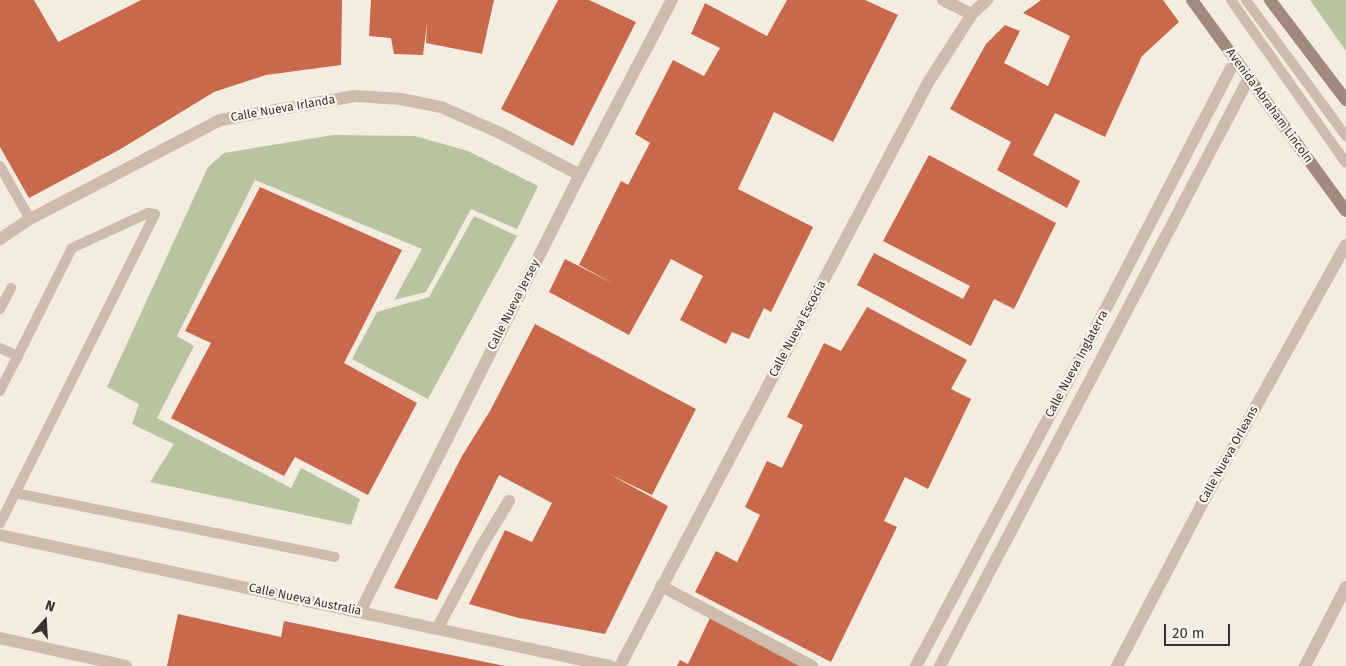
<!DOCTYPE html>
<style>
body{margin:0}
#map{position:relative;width:1346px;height:666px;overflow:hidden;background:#f4ebe1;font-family:"Fira Sans",sans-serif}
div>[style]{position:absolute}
.green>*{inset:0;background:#b8c4a0}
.building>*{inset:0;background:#c8694b}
.service>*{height:10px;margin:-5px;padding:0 5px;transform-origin:5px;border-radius:5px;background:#cdbbac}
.minor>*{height:12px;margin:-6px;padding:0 6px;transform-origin:6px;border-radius:6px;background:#cdbbac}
.tertiary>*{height:12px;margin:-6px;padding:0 6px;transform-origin:6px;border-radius:6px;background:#cdbbac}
.secondary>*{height:12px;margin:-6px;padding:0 6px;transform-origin:6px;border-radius:6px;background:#a18a7d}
span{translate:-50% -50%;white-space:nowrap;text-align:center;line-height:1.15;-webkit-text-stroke:4.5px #fbf5ee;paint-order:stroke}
.street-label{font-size:12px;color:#3b302b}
.north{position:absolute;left:20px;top:596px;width:50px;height:50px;-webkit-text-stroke:4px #fbf5ee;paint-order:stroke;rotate:19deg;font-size:14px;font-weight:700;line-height:20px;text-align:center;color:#3b302b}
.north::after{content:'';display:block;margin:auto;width:18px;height:22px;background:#3b302b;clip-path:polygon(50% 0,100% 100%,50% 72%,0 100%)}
.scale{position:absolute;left:1164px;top:624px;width:66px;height:22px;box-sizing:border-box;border:2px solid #3b302b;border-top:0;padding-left:6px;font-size:15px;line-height:18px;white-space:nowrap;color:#3b302b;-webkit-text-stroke:4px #fbf5ee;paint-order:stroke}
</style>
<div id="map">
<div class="green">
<i style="clip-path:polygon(1310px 0,1346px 0,1346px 51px)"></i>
<i style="clip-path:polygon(333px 135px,415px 136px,468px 151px,538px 186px,517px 229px,471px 209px,426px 292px,394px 300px,422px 249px,255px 180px,177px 336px,194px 346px,157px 418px,291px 488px,301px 468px,360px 499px,351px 525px,150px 482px,174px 444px,132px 424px,139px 404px,107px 387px,208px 167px,224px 153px)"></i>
<i style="clip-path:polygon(474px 216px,517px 236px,428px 399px,352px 359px,377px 312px,429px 297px)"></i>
</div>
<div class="building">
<i style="clip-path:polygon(0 0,34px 0,64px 52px,58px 42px,141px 0,342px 0,341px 65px,266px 75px,214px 92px,119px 150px,29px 198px,0 147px)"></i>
<i style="clip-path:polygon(371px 0,494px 0,482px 54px,426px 43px,427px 23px,423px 55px,394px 54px,391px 38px,369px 36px)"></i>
<i style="clip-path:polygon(558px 0,589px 0,636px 22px,573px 146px,501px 109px)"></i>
<i style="clip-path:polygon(787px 0,865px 0,898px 15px,833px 142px,774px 112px,738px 189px,813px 227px,771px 312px,764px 308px,749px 339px,732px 332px,726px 344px,680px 320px,703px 276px,671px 259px,629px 335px,549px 292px,565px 259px,616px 285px,579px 265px,621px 181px,628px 185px,650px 143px,635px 134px,673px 60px,704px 76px,720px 48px,691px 34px,705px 3px,767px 36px)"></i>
<i style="clip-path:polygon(1041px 0,1163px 0,1179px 22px,1142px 56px,1105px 137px,1055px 113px,1033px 155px,1080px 181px,1067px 208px,997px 170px,1011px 142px,950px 109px,986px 44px,1005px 25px,1020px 31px,1004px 63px,1048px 86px,1070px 36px,1023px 13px)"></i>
<i style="clip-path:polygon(929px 155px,1056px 223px,1014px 309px,994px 299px,971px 346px,857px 285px,874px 253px,963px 299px,970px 286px,883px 241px)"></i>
<i style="clip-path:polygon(260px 187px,402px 250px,344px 363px,417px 403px,368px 495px,295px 457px,284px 476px,171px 418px,211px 343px,185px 331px)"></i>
<i style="clip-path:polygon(867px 307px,967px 360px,951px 389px,971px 399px,928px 489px,905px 477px,884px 521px,897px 527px,831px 662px,695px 592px,716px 551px,737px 562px,760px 515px,745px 507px,767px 461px,782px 468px,803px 425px,787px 417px,824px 343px,841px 351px)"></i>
<i style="clip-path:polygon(535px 324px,696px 409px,652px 495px,609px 474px,668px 506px,605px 634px,519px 618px,469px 604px,505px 530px,532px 542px,552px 503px,499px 475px,437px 600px,394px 588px,462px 456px,490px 411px)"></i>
<i style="clip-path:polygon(178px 614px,281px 637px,284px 621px,505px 666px,167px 666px)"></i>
<i style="clip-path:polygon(710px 618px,800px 666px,677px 666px,680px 660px,688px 664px)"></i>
</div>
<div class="service">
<i style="left:1231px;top:0;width:199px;rotate:54.8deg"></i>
<i style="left:1246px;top:0;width:169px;rotate:53.7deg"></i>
<i style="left:0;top:166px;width:61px;rotate:60.5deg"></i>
<i style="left:0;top:309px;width:24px;rotate:-62deg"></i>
<i style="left:0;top:348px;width:20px;rotate:24deg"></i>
<i style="left:0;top:391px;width:160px;rotate:-63.3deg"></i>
<i style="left:72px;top:248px;width:84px;rotate:-24.7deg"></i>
<i style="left:148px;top:213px;width:7px;rotate:8deg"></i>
<i style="left:155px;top:214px;width:346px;rotate:116.6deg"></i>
<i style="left:15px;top:493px;width:326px;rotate:11.3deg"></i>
</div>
<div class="minor">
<i style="left:943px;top:0;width:32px;rotate:26deg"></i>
<i style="left:0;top:239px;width:36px;rotate:-34deg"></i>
<i style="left:30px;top:219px;width:214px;rotate:-27.5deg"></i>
<i style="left:220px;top:120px;width:137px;rotate:-10.1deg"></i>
<i style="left:355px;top:96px;width:46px;rotate:3.7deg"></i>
<i style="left:401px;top:99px;width:41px;rotate:11.3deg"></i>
<i style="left:441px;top:107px;width:64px;rotate:23.8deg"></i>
<i style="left:500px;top:133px;width:90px;rotate:27.7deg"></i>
<i style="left:0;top:535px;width:624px;rotate:12.12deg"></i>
<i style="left:661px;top:586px;width:171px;rotate:27.9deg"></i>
<i style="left:360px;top:612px;width:489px;rotate:-63.3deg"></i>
<i style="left:580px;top:175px;width:198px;rotate:-62.3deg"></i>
<i style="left:437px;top:629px;width:93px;rotate:-61.8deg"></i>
<i style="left:481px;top:547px;width:54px;rotate:-58.7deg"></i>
<i style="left:0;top:638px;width:129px;rotate:12.5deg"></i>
<i style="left:620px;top:666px;width:662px;rotate:-62.16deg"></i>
<i style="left:929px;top:81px;width:80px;rotate:-57.3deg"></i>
<i style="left:972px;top:14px;width:21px;rotate:-43deg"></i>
<i style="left:1117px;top:666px;width:200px;rotate:-62.3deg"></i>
<i style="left:1210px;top:489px;width:279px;rotate:-60.9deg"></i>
<i style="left:1305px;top:666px;width:89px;rotate:-62.6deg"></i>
</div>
<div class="tertiary">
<i style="left:916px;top:666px;width:319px;rotate:-61.9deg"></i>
<i style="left:1066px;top:385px;width:366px;rotate:-62.5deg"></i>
<i style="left:940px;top:666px;width:664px;rotate:-62.28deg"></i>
</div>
<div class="secondary">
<i style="left:1192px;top:0;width:261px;rotate:53.9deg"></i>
<i style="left:1270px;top:0;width:126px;rotate:52.8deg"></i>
</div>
<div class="street-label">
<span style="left:1269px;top:106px;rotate:54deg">Avenida Abraham Lincoln</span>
<span style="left:283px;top:109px;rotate:-10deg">Calle Nueva Irlanda</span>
<span style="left:514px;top:305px;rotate:-63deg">Calle Nueva Jersey</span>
<span style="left:798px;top:329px;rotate:-62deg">Calle Nueva Escocia</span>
<span style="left:1077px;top:364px;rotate:-62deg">Calle Nueva Inglaterra</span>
<span style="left:1229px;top:455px;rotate:-61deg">Calle Nueva Orleans</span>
<span style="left:305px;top:600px;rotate:12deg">Calle Nueva Australia</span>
</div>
<div class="north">N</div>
<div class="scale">20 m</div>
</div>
